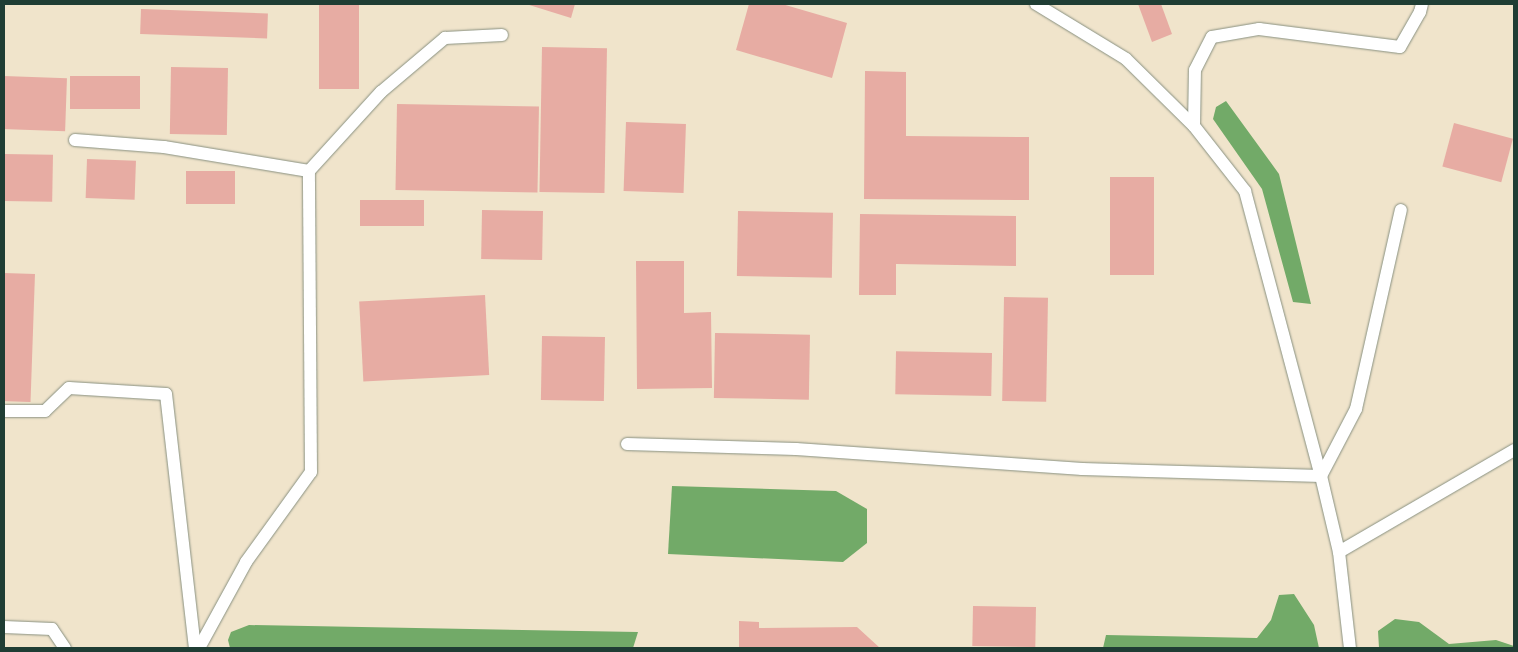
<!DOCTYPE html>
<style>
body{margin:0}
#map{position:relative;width:1518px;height:652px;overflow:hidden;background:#f0e4cb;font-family:Caveat,sans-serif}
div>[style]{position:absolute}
.forest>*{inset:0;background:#72aa68}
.building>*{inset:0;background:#e7aca3;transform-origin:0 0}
.roads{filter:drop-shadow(0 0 1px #889080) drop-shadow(0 0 1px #889080)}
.service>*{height:12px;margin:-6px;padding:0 6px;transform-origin:6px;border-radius:6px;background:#fff}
span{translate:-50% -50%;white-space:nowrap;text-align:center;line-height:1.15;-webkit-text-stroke:4px #f6f6f2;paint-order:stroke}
.frame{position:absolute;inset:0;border:5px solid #1f3d34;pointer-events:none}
</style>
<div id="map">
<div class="forest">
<i style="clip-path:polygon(1226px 101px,1279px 174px,1311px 304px,1293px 302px,1262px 189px,1213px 119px,1216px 107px)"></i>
<i style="clip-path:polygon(672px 486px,836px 491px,867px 509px,867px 543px,843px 562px,668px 554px)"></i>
<i style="clip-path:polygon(1294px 594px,1314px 625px,1319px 648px,1103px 648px,1106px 635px,1257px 638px,1271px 620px,1279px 595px)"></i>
<i style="clip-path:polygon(1395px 619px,1419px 622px,1449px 644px,1496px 640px,1514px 646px,1514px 648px,1379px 648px,1378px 631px)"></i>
<i style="clip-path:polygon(249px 625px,638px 632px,633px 648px,230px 648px,228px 640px,231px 632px)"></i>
</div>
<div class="building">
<i style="left:319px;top:4px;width:40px;height:85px"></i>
<i style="clip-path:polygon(526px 4px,575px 4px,571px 18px)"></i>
<i style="clip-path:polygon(749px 4px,782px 4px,847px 23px,832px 78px,736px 50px)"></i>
<i style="clip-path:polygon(1138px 4px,1161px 4px,1172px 34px,1152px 42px)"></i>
<i style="left:141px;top:9px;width:127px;height:25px;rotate:2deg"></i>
<i style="left:542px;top:47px;width:65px;height:145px;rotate:1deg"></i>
<i style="left:171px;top:67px;width:57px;height:67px;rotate:1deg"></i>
<i style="clip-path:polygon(865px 71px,906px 72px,906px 136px,1029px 137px,1029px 200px,864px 199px)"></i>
<i style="left:4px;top:76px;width:63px;height:53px;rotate:2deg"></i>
<i style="left:70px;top:76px;width:70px;height:33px"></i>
<i style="left:397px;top:104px;width:142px;height:86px;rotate:1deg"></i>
<i style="left:626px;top:122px;width:60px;height:69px;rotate:2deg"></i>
<i style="left:1454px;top:123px;width:61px;height:45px;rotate:15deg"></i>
<i style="left:4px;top:154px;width:49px;height:47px;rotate:1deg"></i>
<i style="left:87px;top:159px;width:49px;height:39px;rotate:2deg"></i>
<i style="left:186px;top:171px;width:49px;height:33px"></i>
<i style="left:1110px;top:177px;width:44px;height:98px"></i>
<i style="left:360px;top:200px;width:64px;height:26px"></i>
<i style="left:482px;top:210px;width:61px;height:49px;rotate:1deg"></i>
<i style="left:738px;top:211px;width:95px;height:65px;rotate:1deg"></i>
<i style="clip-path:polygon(860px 214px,1016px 216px,1016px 266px,896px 264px,896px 295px,859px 295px)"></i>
<i style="clip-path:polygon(636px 261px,684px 261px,684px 313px,711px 312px,712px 388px,637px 389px)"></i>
<i style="left:4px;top:273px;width:31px;height:128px;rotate:2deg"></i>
<i style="left:485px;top:295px;width:80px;height:126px;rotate:87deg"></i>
<i style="left:1004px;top:297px;width:44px;height:104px;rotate:1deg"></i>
<i style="left:715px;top:333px;width:95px;height:65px;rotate:1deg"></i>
<i style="left:542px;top:336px;width:63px;height:64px;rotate:1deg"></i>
<i style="left:992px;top:353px;width:43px;height:96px;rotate:91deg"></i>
<i style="left:973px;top:606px;width:63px;height:40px;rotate:1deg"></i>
<i style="clip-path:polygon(739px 621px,759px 622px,759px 628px,857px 627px,880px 648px,739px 648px)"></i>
</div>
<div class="roads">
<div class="service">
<i style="left:1036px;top:4px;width:105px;rotate:31.4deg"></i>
<i style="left:1126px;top:59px;width:95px;rotate:44.6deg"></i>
<i style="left:1194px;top:126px;width:83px;rotate:51.9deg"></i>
<i style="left:1245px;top:191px;width:295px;rotate:75.1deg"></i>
<i style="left:1321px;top:476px;width:78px;rotate:76.7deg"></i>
<i style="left:1339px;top:552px;width:97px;rotate:83.5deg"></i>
<i style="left:1194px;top:126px;width:56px;rotate:-89deg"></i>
<i style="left:1195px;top:70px;width:37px;rotate:-63deg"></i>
<i style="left:1212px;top:37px;width:48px;rotate:-9.7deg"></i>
<i style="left:1259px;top:29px;width:142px;rotate:7.3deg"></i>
<i style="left:1400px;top:47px;width:40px;rotate:-60.3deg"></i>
<i style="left:1420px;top:12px;width:8px;rotate:-76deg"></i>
<i style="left:75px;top:140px;width:89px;rotate:4.5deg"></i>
<i style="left:164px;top:147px;width:147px;rotate:9.4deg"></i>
<i style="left:4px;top:411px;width:41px"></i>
<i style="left:45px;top:411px;width:33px;rotate:-44deg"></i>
<i style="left:69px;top:388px;width:97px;rotate:3.5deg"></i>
<i style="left:166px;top:394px;width:256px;rotate:83.5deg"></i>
<i style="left:627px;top:444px;width:169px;rotate:1.7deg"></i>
<i style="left:796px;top:449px;width:287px;rotate:4deg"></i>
<i style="left:1082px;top:469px;width:239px;rotate:1.7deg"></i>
<i style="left:1321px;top:476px;width:76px;rotate:-62.4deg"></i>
<i style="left:1356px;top:409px;width:204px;rotate:-77.3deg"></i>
<i style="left:1339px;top:552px;width:203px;rotate:-30.2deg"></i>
<i style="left:4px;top:627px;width:48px;rotate:2.4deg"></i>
<i style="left:52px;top:629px;width:23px;rotate:56deg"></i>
<i style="left:199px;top:648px;width:98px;rotate:-61.3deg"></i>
<i style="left:246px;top:562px;width:111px;rotate:-54.2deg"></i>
<i style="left:311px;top:472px;width:301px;rotate:-90.4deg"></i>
<i style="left:309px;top:171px;width:107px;rotate:-47.7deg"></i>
<i style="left:381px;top:92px;width:84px;rotate:-40.2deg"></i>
<i style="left:445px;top:38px;width:57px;rotate:-3deg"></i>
</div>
</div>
<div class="frame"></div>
</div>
